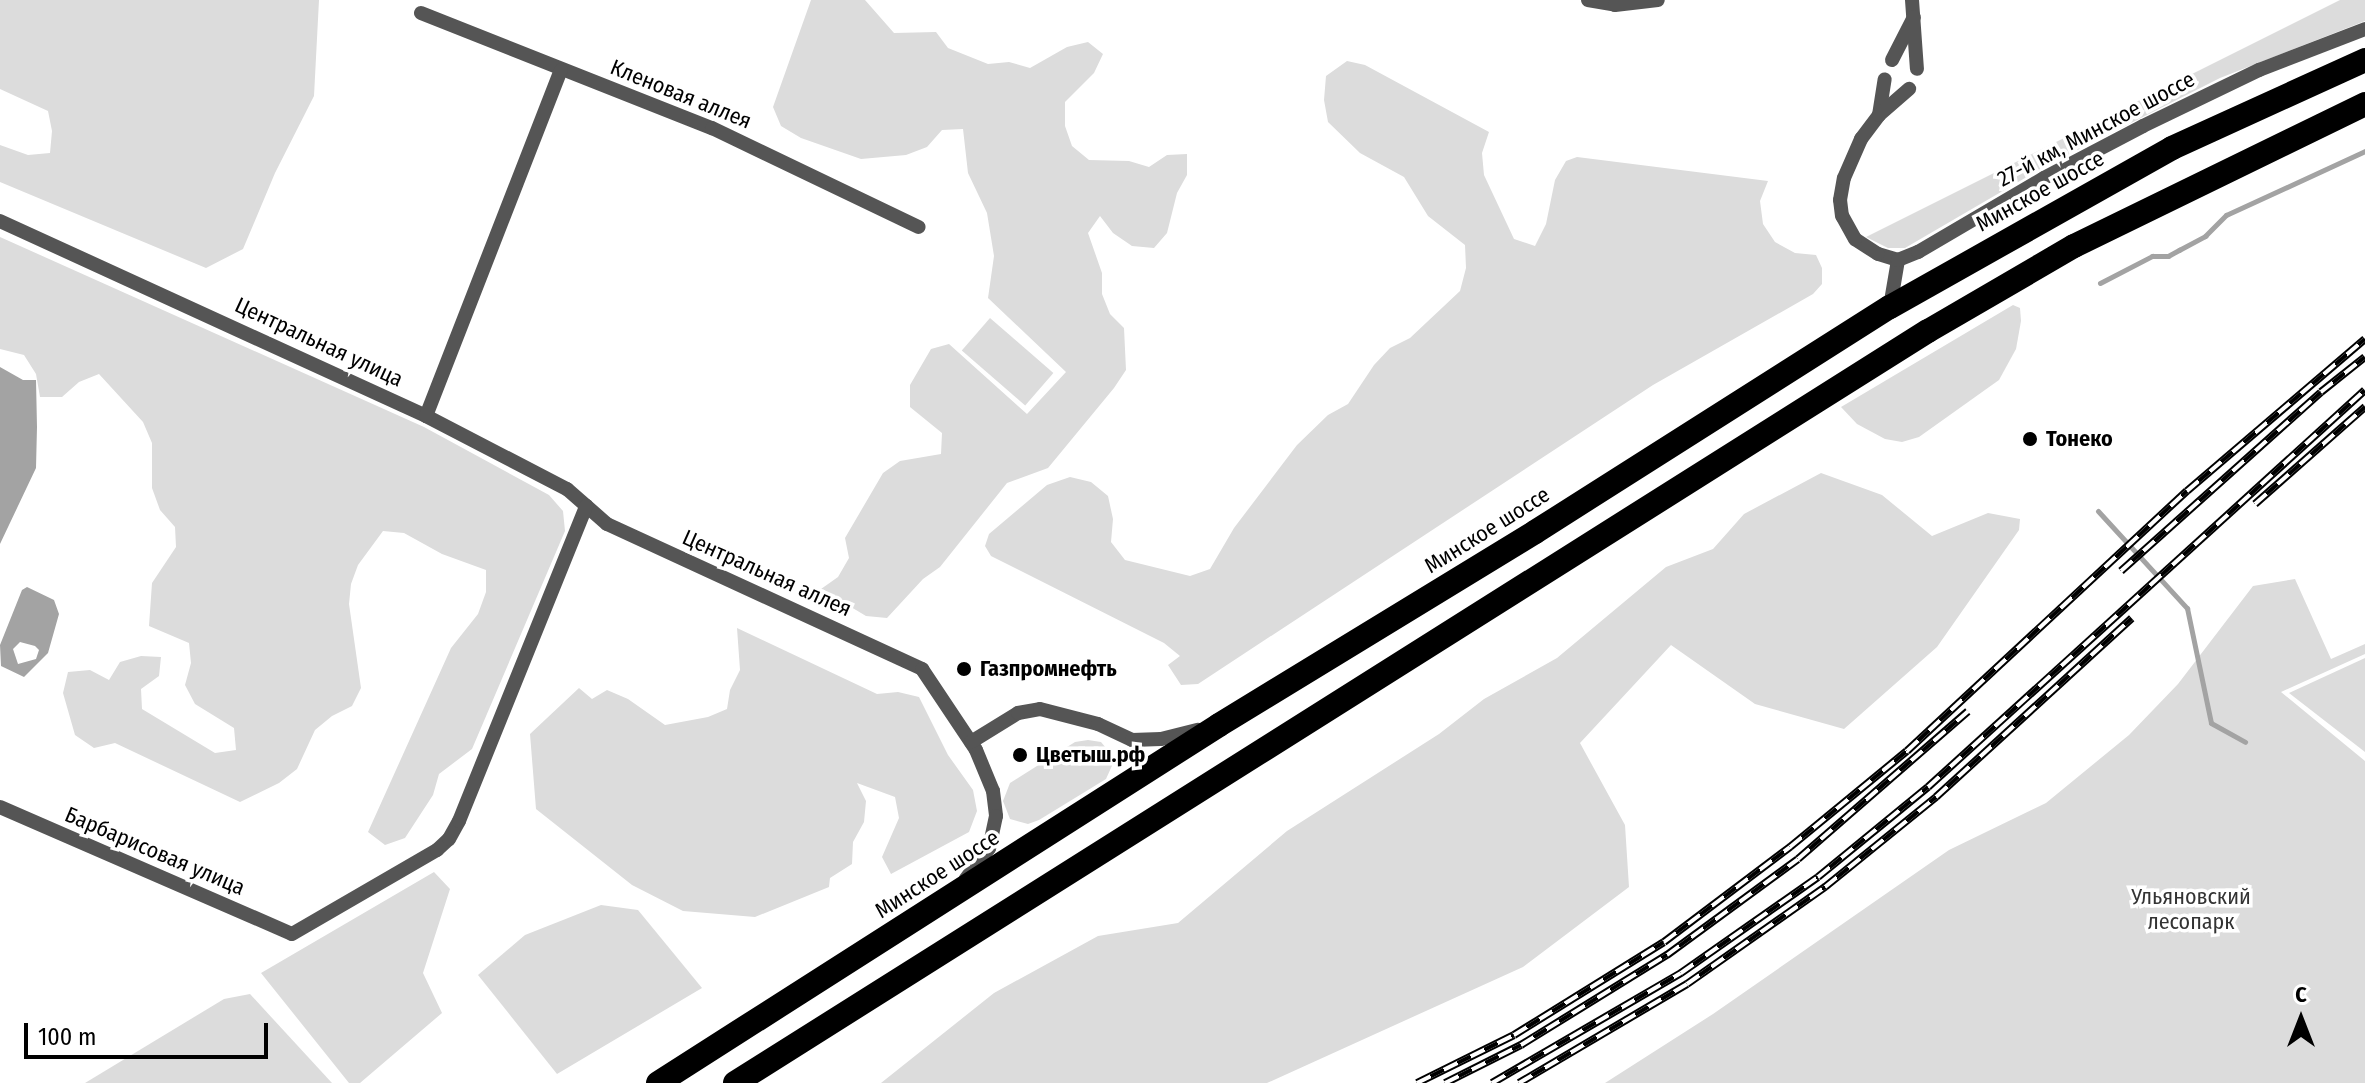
<!DOCTYPE html>
<meta charset="utf-8">
<style>
body{margin:0}
#map{position:relative;width:2365px;height:1083px;overflow:hidden;background:#fff;font-family:"Fira Sans Condensed",sans-serif}
div>[style]{position:absolute}
.green>*{inset:0;background:#dcdcdc;transform-origin:0 0}
.water>*{inset:0;background:#a3a3a3}
.stream>*{height:5px;margin:-2.5px;padding:0 2.5px;transform-origin:2.5px;border-radius:2.5px;background:#a3a3a3}
.street>*{height:14px;margin:-7px;padding:0 7px;transform-origin:7px;border-radius:7px;background:#555}
.highway>*{height:24px;margin:-12px;padding:0 12px;transform-origin:12px;border-radius:12px;background:#000}
.rail>*{height:8px;margin-top:-4px;transform-origin:0;background:repeating-linear-gradient(90deg,#fff 0 15px,#000 0 30px);box-sizing:border-box;border-block:2px solid #000}
.dots>*{width:22px;height:22px;translate:-50% -50%;box-sizing:border-box;border:4px solid #fff;border-radius:50%}
span{translate:-50% -50%;white-space:nowrap;text-align:center;line-height:1.15;-webkit-text-stroke:7px #fff;paint-order:stroke}
.street-label{font-size:22px;color:#000}
.poi-label{font-size:22px;color:#000;font-weight:700}
.left{translate:0 -50%;text-align:left}
.park-label{font-size:22px;color:#333}
.north{position:absolute;left:2261px;top:979px;width:80px;height:80px;-webkit-text-stroke:6px #fff;paint-order:stroke;rotate:0deg;font-size:22px;font-weight:700;line-height:32px;text-align:center;color:#000}
.north::after{content:'';display:block;margin:auto;width:28px;height:36px;background:#000;clip-path:polygon(50% 0,100% 100%,50% 72%,0 100%)}
.scale{position:absolute;left:24px;top:1023px;width:244px;height:36px;box-sizing:border-box;border:4px solid #000;border-top:0;padding-left:10px;font-size:24px;line-height:28px;white-space:nowrap;color:#000;-webkit-text-stroke:6px #fff;paint-order:stroke}
</style>
<div id="map">
<div class="green">
<i style="clip-path:polygon(0 0,319px 0,314px 96px,275px 173px,243px 249px,206px 268px,0 182px,0 145px,28px 155px,50px 153px,52px 131px,48px 111px,0 89px)"></i>
<i style="clip-path:polygon(811px 0,865px 0,894px 33px,936px 32px,948px 48px,988px 64px,1009px 62px,1030px 68px,1067px 47px,1088px 42px,1103px 54px,1094px 73px,1065px 102px,1065px 126px,1072px 146px,1089px 160px,1129px 161px,1149px 167px,1167px 155px,1187px 154px,1187px 175px,1177px 193px,1167px 233px,1154px 248px,1132px 246px,1113px 233px,1100px 216px,1088px 233px,1102px 273px,1102px 294px,1110px 314px,1124px 328px,1126px 370px,1114px 388px,1048px 468px,1007px 483px,940px 567px,923px 579px,887px 618px,866px 616px,821px 589px,838px 577px,849px 558px,845px 538px,883px 473px,900px 461px,941px 454px,942px 433px,910px 407px,910px 385px,931px 349px,949px 344px,1027px 414px,1066px 372px,988px 298px,994px 256px,987px 213px,968px 173px,963px 129px,942px 130px,927px 147px,906px 155px,861px 159px,801px 138px,781px 126px,773px 107px)"></i>
<i style="clip-path:polygon(2340px 0,2365px 0,2365px 21px,2220px 78px,2042px 168px,1905px 248px,1888px 248px,1866px 237px)"></i>
<i style="clip-path:polygon(1347px 61px,1365px 65px,1489px 132px,1482px 153px,1484px 175px,1514px 239px,1535px 246px,1546px 224px,1555px 180px,1566px 161px,1577px 157px,1768px 181px,1760px 201px,1763px 224px,1775px 242px,1795px 253px,1816px 255px,1822px 268px,1822px 284px,1813px 294px,1653px 385px,1198px 684px,1181px 685px,1168px 665px,1180px 656px,1164px 643px,991px 556px,985px 546px,989px 534px,1047px 485px,1070px 477px,1091px 482px,1108px 496px,1113px 519px,1111px 542px,1125px 560px,1190px 576px,1210px 569px,1234px 528px,1297px 445px,1328px 415px,1348px 404px,1374px 365px,1390px 348px,1410px 338px,1460px 291px,1466px 268px,1465px 245px,1428px 216px,1404px 177px,1360px 153px,1328px 122px,1324px 100px,1326px 76px)"></i>
<i style="clip-path:polygon(0 237px,424px 427px,549px 495px,563px 511px,565px 531px,472px 749px,439px 774px,433px 795px,405px 838px,385px 845px,368px 832px,451px 648px,478px 614px,486px 592px,486px 570px,442px 554px,404px 533px,383px 531px,358px 565px,351px 584px,349px 604px,361px 688px,352px 706px,332px 716px,315px 730px,297px 769px,279px 783px,240px 802px,115px 743px,94px 748px,75px 735px,63px 693px,68px 672px,90px 670px,109px 680px,120px 662px,141px 656px,161px 657px,159px 676px,141px 689px,142px 709px,215px 753px,236px 750px,234px 728px,195px 704px,185px 685px,191px 663px,189px 643px,149px 626px,152px 583px,176px 547px,175px 527px,160px 510px,152px 488px,152px 443px,143px 422px,99px 374px,79px 382px,62px 397px,40px 397px,36px 374px,24px 355px,0 349px)"></i>
<i style="clip-path:polygon(2013px 305px,2020px 308px,2021px 321px,2016px 349px,1999px 380px,1919px 437px,1902px 442px,1885px 439px,1857px 424px,1841px 407px)"></i>
<i style="left:990px;top:318px;width:84px;height:43px;rotate:41deg"></i>
<i style="clip-path:polygon(1821px 473px,1882px 495px,1932px 536px,1988px 513px,2020px 519px,2019px 530px,1937px 647px,1844px 729px,1755px 704px,1671px 645px,1580px 743px,1625px 825px,1629px 887px,1523px 967px,1267px 1083px,881px 1083px,994px 993px,1098px 936px,1178px 923px,1287px 831px,1439px 734px,1484px 699px,1557px 658px,1666px 567px,1713px 549px,1744px 514px)"></i>
<i style="clip-path:polygon(2295px 579px,2331px 659px,2365px 644px,2365px 654px,2281px 692px,2365px 761px,2365px 1083px,1605px 1083px,1713px 1014px,1949px 850px,2046px 803px,2129px 735px,2178px 684px,2253px 586px)"></i>
<i style="clip-path:polygon(737px 628px,877px 694px,898px 692px,919px 697px,948px 755px,973px 790px,977px 811px,969px 832px,891px 874px,882px 857px,899px 818px,895px 797px,857px 783px,866px 801px,864px 822px,853px 842px,852px 864px,830px 878px,829px 887px,755px 917px,683px 911px,632px 885px,536px 809px,530px 734px,579px 688px,592px 699px,607px 690px,628px 699px,665px 725px,708px 717px,727px 709px,730px 690px,740px 670px)"></i>
<i style="clip-path:polygon(2365px 658px,2365px 752px,2289px 693px)"></i>
<i style="clip-path:polygon(1088px 740px,1101px 742px,1115px 759px,1106px 779px,1039px 820px,1028px 824px,1010px 819px,1003px 801px,1010px 783px,1075px 742px)"></i>
<i style="clip-path:polygon(434px 872px,450px 889px,423px 973px,442px 1013px,360px 1083px,349px 1083px,261px 973px)"></i>
<i style="clip-path:polygon(601px 905px,638px 910px,702px 988px,557px 1074px,478px 975px,525px 935px)"></i>
<i style="clip-path:polygon(250px 994px,332px 1083px,85px 1083px,224px 999px)"></i>
</div>
<div class="water">
<i style="clip-path:polygon(0 367px,23px 380px,36px 380px,37px 427px,36px 468px,0 544px)"></i>
<i style="clip-path:polygon(evenodd,27px 587px,54px 600px,59px 614px,48px 653px,24px 677px,1px 666px,0 645px,22px 590px,27px 587px,20px 642px,35px 646px,39px 650px,36px 659px,18px 664px,13px 649px,20px 642px)"></i>
</div>
<div class="stream">
<i style="left:2100px;top:283px;width:59px;rotate:-27.4deg"></i>
<i style="left:2152px;top:256px;width:16px"></i>
<i style="left:2168px;top:256px;width:13px;rotate:-29deg"></i>
<i style="left:2179px;top:250px;width:30px;rotate:-28deg"></i>
<i style="left:2205px;top:236px;width:30px;rotate:-45deg"></i>
<i style="left:2226px;top:215px;width:153px;rotate:-24.7deg"></i>
<i style="left:2098px;top:511px;width:132px;rotate:47.5deg"></i>
<i style="left:2187px;top:608px;width:117px;rotate:78.2deg"></i>
<i style="left:2211px;top:723px;width:39px;rotate:29deg"></i>
</div>
<div class="street">
<i style="left:1588px;top:0;width:27px;rotate:10deg"></i>
<i style="left:1615px;top:5px;width:43px;rotate:-6.6deg"></i>
<i style="left:1912px;top:0;width:69px;rotate:85.9deg"></i>
<i style="left:421px;top:13px;width:313px;rotate:21.6deg"></i>
<i style="left:712px;top:128px;width:229px;rotate:25.6deg"></i>
<i style="left:1892px;top:60px;width:48px;rotate:-62.9deg"></i>
<i style="left:1879px;top:115px;width:36px;rotate:-81deg"></i>
<i style="left:0;top:221px;width:469px;rotate:24.6deg"></i>
<i style="left:426px;top:416px;width:159px;rotate:27.4deg"></i>
<i style="left:567px;top:489px;width:53px;rotate:41.2deg"></i>
<i style="left:607px;top:524px;width:347px;rotate:24.7deg"></i>
<i style="left:922px;top:669px;width:97px;rotate:56.3deg"></i>
<i style="left:976px;top:750px;width:44px;rotate:67.5deg"></i>
<i style="left:993px;top:791px;width:25px;rotate:83deg"></i>
<i style="left:996px;top:816px;width:33px;rotate:102deg"></i>
<i style="left:989px;top:848px;width:39px;rotate:127deg"></i>
<i style="left:1898px;top:260px;width:21px;rotate:-163deg"></i>
<i style="left:1878px;top:254px;width:27px;rotate:-147deg"></i>
<i style="left:1855px;top:239px;width:26px;rotate:-119deg"></i>
<i style="left:1842px;top:216px;width:16px;rotate:-97deg"></i>
<i style="left:1840px;top:200px;width:22px;rotate:-80deg"></i>
<i style="left:1844px;top:178px;width:43px;rotate:-66.4deg"></i>
<i style="left:1861px;top:139px;width:30px;rotate:-53deg"></i>
<i style="left:1879px;top:115px;width:40px;rotate:-41deg"></i>
<i style="left:1890px;top:307px;width:48px;rotate:-80.3deg"></i>
<i style="left:1898px;top:260px;width:22px;rotate:-22deg"></i>
<i style="left:1918px;top:252px;width:146px;rotate:-30.4deg"></i>
<i style="left:2044px;top:178px;width:112px;rotate:-27.7deg"></i>
<i style="left:2143px;top:126px;width:129px;rotate:-25.8deg"></i>
<i style="left:2259px;top:70px;width:114px;rotate:-21.1deg"></i>
<i style="left:426px;top:416px;width:371px;rotate:-68.7deg"></i>
<i style="left:971px;top:742px;width:55px;rotate:-31.7deg"></i>
<i style="left:1018px;top:713px;width:22px;rotate:-10deg"></i>
<i style="left:1040px;top:709px;width:60px;rotate:14.5deg"></i>
<i style="left:1098px;top:724px;width:38px;rotate:25deg"></i>
<i style="left:1132px;top:740px;width:29px;rotate:-2deg"></i>
<i style="left:1161px;top:739px;width:38px;rotate:-14deg"></i>
<i style="left:0;top:807px;width:318px;rotate:23.5deg"></i>
<i style="left:292px;top:934px;width:168px;rotate:-30.1deg"></i>
<i style="left:437px;top:850px;width:16px;rotate:-43deg"></i>
<i style="left:449px;top:839px;width:21px;rotate:-61deg"></i>
<i style="left:459px;top:821px;width:340px;rotate:-68deg"></i>
</div>
<div class="highway">
<i style="left:658px;top:1083px;width:665px;rotate:-32.54deg"></i>
<i style="left:1219px;top:725px;width:370px;rotate:-31.4deg"></i>
<i style="left:1535px;top:532px;width:420px;rotate:-32.4deg"></i>
<i style="left:1890px;top:307px;width:324px;rotate:-29.4deg"></i>
<i style="left:2172px;top:148px;width:212px;rotate:-24.5deg"></i>
<i style="left:735px;top:1083px;width:1410px;rotate:-32.23deg"></i>
<i style="left:1928px;top:331px;width:169px;rotate:-30.2deg"></i>
<i style="left:2074px;top:246px;width:324px;rotate:-26deg"></i>
</div>
<div class="rail">
<i style="left:2255px;top:504px;width:147px;rotate:-41.4deg"></i>
<i style="left:2121px;top:571px;width:268px;rotate:-41.8deg"></i>
<i style="left:2321px;top:392px;width:56px;rotate:-38.5deg"></i>
<i style="left:1417px;top:1083px;width:108px;rotate:-26.3deg"></i>
<i style="left:1514px;top:1035px;width:176px;rotate:-31.8deg"></i>
<i style="left:1664px;top:942px;width:158px;rotate:-37deg"></i>
<i style="left:1790px;top:847px;width:151px;rotate:-39.4deg"></i>
<i style="left:1907px;top:751px;width:382px;rotate:-42.9deg"></i>
<i style="left:2187px;top:491px;width:234px;rotate:-40.5deg"></i>
<i style="left:1445px;top:1083px;width:85px;rotate:-26.6deg"></i>
<i style="left:1521px;top:1045px;width:172px;rotate:-31.7deg"></i>
<i style="left:1667px;top:955px;width:162px;rotate:-36.2deg"></i>
<i style="left:1798px;top:859px;width:225px;rotate:-41deg"></i>
<i style="left:1492px;top:1083px;width:219px;rotate:-30.2deg"></i>
<i style="left:1681px;top:973px;width:167px;rotate:-35deg"></i>
<i style="left:1818px;top:877px;width:142px;rotate:-39.3deg"></i>
<i style="left:1928px;top:787px;width:590px;rotate:-42.25deg"></i>
<i style="left:1519px;top:1083px;width:195px;rotate:-30.5deg"></i>
<i style="left:1687px;top:984px;width:169px;rotate:-35.1deg"></i>
<i style="left:1825px;top:887px;width:143px;rotate:-39deg"></i>
<i style="left:1936px;top:797px;width:265px;rotate:-42.4deg"></i>
</div>
<div class="dots">
<i style="left:2030px;top:439px;background:#000"></i>
<i style="left:964px;top:669px;background:#000"></i>
<i style="left:1020px;top:755px;background:#000"></i>
</div>
<div class="street-label">
<span style="left:681px;top:94px;rotate:22deg">Кленовая аллея</span>
<span style="left:2096px;top:129px;rotate:-28deg">27-й км, Минское шоссе</span>
<span style="left:2040px;top:191px;rotate:-29deg">Минское шоссе</span>
<span style="left:319px;top:342px;rotate:25deg">Центральная улица</span>
<span style="left:1487px;top:530px;rotate:-32deg">Минское шоссе</span>
<span style="left:767px;top:573px;rotate:24deg">Центральная аллея</span>
<span style="left:155px;top:851px;rotate:23deg">Барбарисовая улица</span>
<span style="left:937px;top:874px;rotate:-33deg">Минское шоссе</span>
</div>
<div class="poi-label">
<span class="left" style="left:2046px;top:439px">Тонеко</span>
<span class="left" style="left:980px;top:669px">Газпромнефть</span>
<span class="left" style="left:1036px;top:755px">Цветыш.рф</span>
</div>
<div class="park-label">
<span style="left:2191px;top:909px">Ульяновский<br>лесопарк</span>
</div>
<div class="north">С</div>
<div class="scale">100 m</div>
</div>
